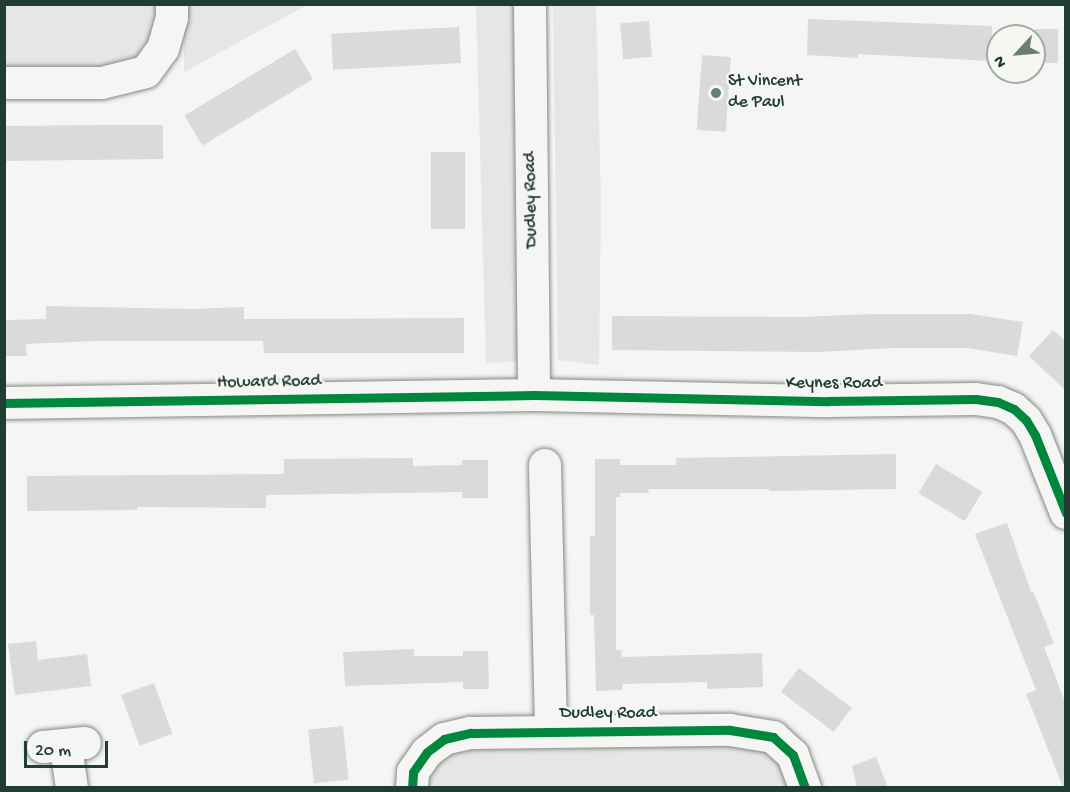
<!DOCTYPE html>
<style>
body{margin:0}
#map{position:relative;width:1070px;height:792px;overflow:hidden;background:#f5f5f3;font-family:"Gochi Hand",sans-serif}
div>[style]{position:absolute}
.green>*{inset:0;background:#e4e7e3}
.building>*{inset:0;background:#dadbd9;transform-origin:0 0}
.roads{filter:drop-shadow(0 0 2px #858a88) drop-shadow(0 0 2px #858a88)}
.minor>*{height:32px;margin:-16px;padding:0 16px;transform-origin:16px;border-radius:16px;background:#f5f5f3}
.cycleway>*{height:9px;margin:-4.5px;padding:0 4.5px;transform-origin:4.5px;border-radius:4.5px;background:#00873e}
.dots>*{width:16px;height:16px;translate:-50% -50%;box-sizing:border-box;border:3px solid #f6f6f2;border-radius:50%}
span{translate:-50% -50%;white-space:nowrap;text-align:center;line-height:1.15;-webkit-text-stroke:4.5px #f6f6f2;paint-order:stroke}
.poi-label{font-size:18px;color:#1f3d34}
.left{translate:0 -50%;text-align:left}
.street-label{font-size:18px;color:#1f3d34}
.frame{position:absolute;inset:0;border:6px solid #1f3d34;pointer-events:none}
.north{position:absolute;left:986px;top:24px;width:60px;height:60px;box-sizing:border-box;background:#f6f6f2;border:2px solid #a0aca6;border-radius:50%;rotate:244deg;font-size:16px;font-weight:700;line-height:24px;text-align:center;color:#1f3d34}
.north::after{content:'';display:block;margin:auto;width:21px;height:27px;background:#6a7d77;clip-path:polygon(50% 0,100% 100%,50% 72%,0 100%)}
.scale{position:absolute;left:24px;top:741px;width:84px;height:27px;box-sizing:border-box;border:3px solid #1f3d34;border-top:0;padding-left:8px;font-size:18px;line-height:21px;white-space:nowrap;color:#1f3d34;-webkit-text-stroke:4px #f6f6f2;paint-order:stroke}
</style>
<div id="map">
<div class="green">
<i style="clip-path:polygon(184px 4px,307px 5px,184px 72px)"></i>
<i style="clip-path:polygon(4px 5px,154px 5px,157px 19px,142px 58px,120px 72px,5px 74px)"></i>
<i style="clip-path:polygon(476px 5px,521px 5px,523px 361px,486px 363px)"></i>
<i style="clip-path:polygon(553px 5px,596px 5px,601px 202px,599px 365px,558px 360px)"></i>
<i style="clip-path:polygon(744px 744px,776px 756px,790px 787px,425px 788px,424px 774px,442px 755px,478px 749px)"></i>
</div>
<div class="building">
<i style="clip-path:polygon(808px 19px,992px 26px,991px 61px,858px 54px,858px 58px,807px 55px)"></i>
<i style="left:649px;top:21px;width:36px;height:29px;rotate:85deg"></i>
<i style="left:459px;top:27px;width:36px;height:128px;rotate:87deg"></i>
<i style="left:1034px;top:29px;width:24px;height:34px"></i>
<i style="left:295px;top:49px;width:35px;height:129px;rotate:59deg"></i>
<i style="left:702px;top:55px;width:29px;height:75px;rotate:4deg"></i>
<i style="clip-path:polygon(108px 125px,163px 125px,163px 159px,4px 161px,4px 126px)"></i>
<i style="left:431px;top:152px;width:34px;height:77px"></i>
<i style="clip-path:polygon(46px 306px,192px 309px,244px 307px,244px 319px,464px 318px,464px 353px,264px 353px,263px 341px,96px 341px,26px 344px,27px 356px,4px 356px,4px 320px,46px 319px)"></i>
<i style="clip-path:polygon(874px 314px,970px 314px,1023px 322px,1017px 356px,967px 348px,893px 348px,820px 352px,612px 350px,612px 316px,799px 317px)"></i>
<i style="clip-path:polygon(1053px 330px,1065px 341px,1065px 390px,1029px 356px)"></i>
<i style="clip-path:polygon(896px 454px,896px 489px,769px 491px,769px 489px,648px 489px,649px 493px,620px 493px,621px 497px,616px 497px,616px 650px,621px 650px,622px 657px,762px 653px,763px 687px,707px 689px,707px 682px,623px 684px,622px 690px,596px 691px,594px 615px,590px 615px,590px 536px,595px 536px,595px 459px,620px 459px,620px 465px,676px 465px,676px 458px)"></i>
<i style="clip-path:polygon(413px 458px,413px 466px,462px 465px,462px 460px,488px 460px,488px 498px,462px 498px,462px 492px,266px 495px,266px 508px,137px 507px,137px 510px,27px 511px,27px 476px,284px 474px,284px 459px)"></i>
<i style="left:936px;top:464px;width:54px;height:34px;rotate:31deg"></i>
<i style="clip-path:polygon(1007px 523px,1031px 592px,1033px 591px,1054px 643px,1044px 647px,1065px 702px,1065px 787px,1063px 787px,1026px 694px,1036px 690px,975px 534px)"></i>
<i style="clip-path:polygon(36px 641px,38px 660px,87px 654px,91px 686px,15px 695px,8px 644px)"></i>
<i style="clip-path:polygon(414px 649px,414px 656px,463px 656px,463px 651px,488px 651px,489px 689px,463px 689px,463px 682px,345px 686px,343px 652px)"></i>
<i style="left:799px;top:668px;width:66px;height:30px;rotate:37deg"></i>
<i style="left:154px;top:683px;width:54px;height:35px;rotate:70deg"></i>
<i style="left:343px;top:726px;width:54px;height:35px;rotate:84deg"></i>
<i style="clip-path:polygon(876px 757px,888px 788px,857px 788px,852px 766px)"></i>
</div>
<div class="roads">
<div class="minor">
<i style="left:530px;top:4px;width:391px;rotate:89.4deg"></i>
<i style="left:4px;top:83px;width:98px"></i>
<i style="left:102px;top:83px;width:45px;rotate:-14deg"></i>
<i style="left:146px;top:72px;width:29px;rotate:-54deg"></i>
<i style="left:163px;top:49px;width:32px;rotate:-74deg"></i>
<i style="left:172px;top:18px;width:14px;rotate:-90deg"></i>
<i style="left:4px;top:403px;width:530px;rotate:-0.86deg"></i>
<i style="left:534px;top:395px;width:294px;rotate:1.2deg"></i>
<i style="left:828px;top:401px;width:148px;rotate:-0.8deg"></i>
<i style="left:976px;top:399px;width:22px;rotate:8deg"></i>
<i style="left:998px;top:402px;width:17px;rotate:24deg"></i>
<i style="left:1014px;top:409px;width:16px;rotate:43deg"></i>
<i style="left:1026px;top:420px;width:17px;rotate:59deg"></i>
<i style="left:1035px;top:435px;width:84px;rotate:68.3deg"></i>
<i style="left:545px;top:465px;width:265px;rotate:88.7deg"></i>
<i style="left:43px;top:747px;width:42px;rotate:-5.4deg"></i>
<i style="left:66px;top:747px;width:41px;rotate:81.7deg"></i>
<i style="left:412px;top:788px;width:16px;rotate:-86deg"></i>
<i style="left:413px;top:772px;width:24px;rotate:-55deg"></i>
<i style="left:427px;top:752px;width:21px;rotate:-37deg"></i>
<i style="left:444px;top:739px;width:28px;rotate:-13deg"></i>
<i style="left:471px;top:733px;width:259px;rotate:-0.7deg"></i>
<i style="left:730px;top:730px;width:44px;rotate:9.2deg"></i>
<i style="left:773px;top:737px;width:27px;rotate:42deg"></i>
<i style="left:793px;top:755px;width:35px;rotate:70deg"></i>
</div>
</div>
<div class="cycleway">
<i style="left:4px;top:403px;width:530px;rotate:-0.86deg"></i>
<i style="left:534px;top:395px;width:294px;rotate:1.2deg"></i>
<i style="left:828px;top:401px;width:148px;rotate:-0.8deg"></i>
<i style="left:976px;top:399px;width:22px;rotate:8deg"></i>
<i style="left:998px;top:402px;width:17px;rotate:24deg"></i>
<i style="left:1014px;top:409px;width:16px;rotate:43deg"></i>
<i style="left:1026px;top:420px;width:17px;rotate:59deg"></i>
<i style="left:1035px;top:435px;width:84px;rotate:68.3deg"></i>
<i style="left:412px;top:788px;width:16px;rotate:-86deg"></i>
<i style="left:413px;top:772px;width:24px;rotate:-55deg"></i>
<i style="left:427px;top:752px;width:21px;rotate:-37deg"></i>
<i style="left:444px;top:739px;width:28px;rotate:-13deg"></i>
<i style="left:471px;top:733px;width:259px;rotate:-0.7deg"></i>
<i style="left:730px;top:730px;width:44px;rotate:9.2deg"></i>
<i style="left:773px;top:737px;width:27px;rotate:42deg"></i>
<i style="left:793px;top:755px;width:35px;rotate:70deg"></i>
</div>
<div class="dots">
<i style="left:716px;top:93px;background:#6a7d77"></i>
</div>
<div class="poi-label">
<span class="left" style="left:728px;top:93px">St Vincent<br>de Paul</span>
</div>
<div class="street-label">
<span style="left:532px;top:200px;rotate:-91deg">Dudley Road</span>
<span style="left:269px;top:383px;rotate:-1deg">Howard Road</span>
<span style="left:834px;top:384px">Keynes Road</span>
<span style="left:608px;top:714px">Dudley Road</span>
</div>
<div class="frame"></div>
<div class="north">N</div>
<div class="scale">20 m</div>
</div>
